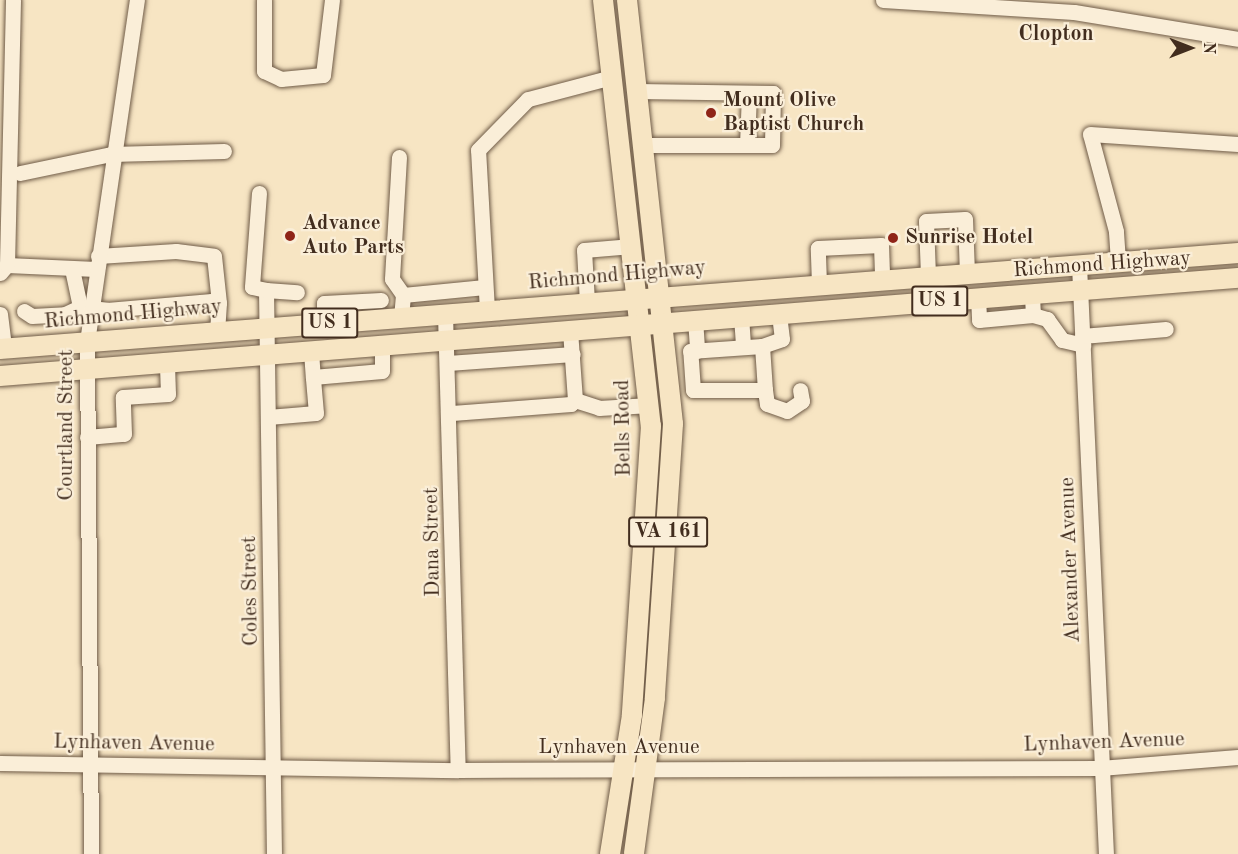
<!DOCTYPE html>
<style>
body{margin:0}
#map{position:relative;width:1238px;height:854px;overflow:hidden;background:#f7e5c3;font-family:"Old Standard TT",serif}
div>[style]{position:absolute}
.roads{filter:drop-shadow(0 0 2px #6f5b47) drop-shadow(0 0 2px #6f5b47)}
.minor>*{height:15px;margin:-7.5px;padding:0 7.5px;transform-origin:7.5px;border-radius:7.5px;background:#faeed8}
.major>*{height:20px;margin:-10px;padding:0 10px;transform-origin:10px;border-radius:10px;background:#f7e5c3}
.dots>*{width:16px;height:16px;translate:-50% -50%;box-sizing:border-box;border:3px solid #faeed8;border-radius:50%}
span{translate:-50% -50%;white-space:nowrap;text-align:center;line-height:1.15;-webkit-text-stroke:4.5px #faeed8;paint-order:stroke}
.shield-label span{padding:2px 4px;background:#faeed8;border:2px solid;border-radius:4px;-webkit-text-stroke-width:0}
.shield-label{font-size:20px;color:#422d1e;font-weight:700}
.poi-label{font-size:21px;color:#422d1e;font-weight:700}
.left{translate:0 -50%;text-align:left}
.street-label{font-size:21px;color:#422d1e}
.neighbourhood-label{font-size:22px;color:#422d1e;font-weight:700}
.north{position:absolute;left:1160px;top:18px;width:60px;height:60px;-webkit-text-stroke:4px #faeed8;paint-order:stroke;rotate:90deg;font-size:16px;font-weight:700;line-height:24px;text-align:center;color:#422d1e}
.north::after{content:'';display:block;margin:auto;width:21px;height:27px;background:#422d1e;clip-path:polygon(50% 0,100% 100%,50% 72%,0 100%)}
</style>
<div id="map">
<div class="roads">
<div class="minor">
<i style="left:264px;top:0;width:71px;rotate:90deg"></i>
<i style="left:264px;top:71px;width:19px;rotate:25deg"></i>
<i style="left:281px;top:79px;width:42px;rotate:-5.4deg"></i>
<i style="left:323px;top:75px;width:76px;rotate:-83.2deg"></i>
<i style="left:883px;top:0;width:191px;rotate:3.6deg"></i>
<i style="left:1074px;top:12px;width:166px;rotate:9.3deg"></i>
<i style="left:637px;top:91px;width:136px;rotate:0.8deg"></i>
<i style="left:773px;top:93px;width:52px;rotate:91.1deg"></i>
<i style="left:772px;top:145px;width:129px;rotate:180deg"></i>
<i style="left:747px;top:145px;width:52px;rotate:-87.8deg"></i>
<i style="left:399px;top:157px;width:122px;rotate:93.3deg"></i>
<i style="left:392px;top:279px;width:19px;rotate:55deg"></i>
<i style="left:403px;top:295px;width:22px;rotate:95deg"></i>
<i style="left:20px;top:173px;width:93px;rotate:-11.8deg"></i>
<i style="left:111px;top:154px;width:113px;rotate:-1.5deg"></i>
<i style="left:259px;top:193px;width:94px;rotate:94.3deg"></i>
<i style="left:252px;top:287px;width:14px;rotate:12deg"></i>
<i style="left:266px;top:290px;width:564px;rotate:89.19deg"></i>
<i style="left:98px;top:256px;width:78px;rotate:-3.7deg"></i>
<i style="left:176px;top:251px;width:38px;rotate:7deg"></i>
<i style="left:214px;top:256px;width:47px;rotate:83.9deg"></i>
<i style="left:1118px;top:261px;width:30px;rotate:-94deg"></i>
<i style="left:1116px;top:231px;width:100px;rotate:-105deg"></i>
<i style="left:1090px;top:134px;width:148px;rotate:3.9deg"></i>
<i style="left:7px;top:265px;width:89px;rotate:2.6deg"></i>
<i style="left:1079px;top:265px;width:590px;rotate:87.38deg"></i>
<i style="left:72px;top:269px;width:39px;rotate:78deg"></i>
<i style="left:80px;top:307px;width:27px;rotate:6deg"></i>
<i style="left:107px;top:310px;width:105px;rotate:-4.9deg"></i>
<i style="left:212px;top:301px;width:7px;rotate:16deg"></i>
<i style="left:219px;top:303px;width:29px;rotate:94deg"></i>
<i style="left:0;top:273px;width:11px;rotate:-49deg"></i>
<i style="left:7px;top:265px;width:265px;rotate:-88.7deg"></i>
<i style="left:928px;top:276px;width:55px;rotate:-92.1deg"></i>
<i style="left:926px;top:221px;width:39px;rotate:-3deg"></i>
<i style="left:965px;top:219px;width:54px;rotate:87.9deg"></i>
<i style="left:819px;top:284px;width:36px;rotate:-92deg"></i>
<i style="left:818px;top:248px;width:63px;rotate:-2.7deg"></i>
<i style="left:881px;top:245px;width:35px;rotate:88deg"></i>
<i style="left:266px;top:290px;width:31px;rotate:4deg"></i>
<i style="left:403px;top:295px;width:82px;rotate:-5.6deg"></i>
<i style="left:978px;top:298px;width:22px;rotate:87deg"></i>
<i style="left:979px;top:320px;width:54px;rotate:-5.3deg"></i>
<i style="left:1033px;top:315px;width:21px;rotate:-93deg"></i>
<i style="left:587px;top:302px;width:52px;rotate:-93.3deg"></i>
<i style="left:584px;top:250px;width:48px;rotate:-4.8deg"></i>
<i style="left:487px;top:310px;width:160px;rotate:-93.2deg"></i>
<i style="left:478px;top:150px;width:71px;rotate:-45.6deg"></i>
<i style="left:528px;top:99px;width:87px;rotate:-14.7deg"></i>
<i style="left:24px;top:311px;width:9px;rotate:32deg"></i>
<i style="left:32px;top:316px;width:33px;rotate:-3deg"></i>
<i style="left:65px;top:314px;width:17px;rotate:-25deg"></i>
<i style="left:0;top:314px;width:35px;rotate:83deg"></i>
<i style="left:445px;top:314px;width:456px;rotate:88.4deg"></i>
<i style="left:1033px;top:315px;width:15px;rotate:16deg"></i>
<i style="left:1047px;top:319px;width:26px;rotate:54deg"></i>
<i style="left:1062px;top:340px;width:22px;rotate:13deg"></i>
<i style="left:741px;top:316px;width:31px;rotate:86deg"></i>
<i style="left:695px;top:319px;width:32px;rotate:86deg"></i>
<i style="left:324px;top:323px;width:20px;rotate:-90deg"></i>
<i style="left:324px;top:303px;width:57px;rotate:-3deg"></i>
<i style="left:1082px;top:336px;width:84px;rotate:-4.8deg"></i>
<i style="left:762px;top:346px;width:44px;rotate:86.1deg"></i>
<i style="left:765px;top:390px;width:72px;rotate:180deg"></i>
<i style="left:693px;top:390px;width:39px;rotate:-94deg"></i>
<i style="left:690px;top:351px;width:72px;rotate:-4deg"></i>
<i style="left:762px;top:346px;width:21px;rotate:-19deg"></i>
<i style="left:782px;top:339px;width:26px;rotate:-97deg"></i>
<i style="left:311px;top:351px;width:26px;rotate:86deg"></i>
<i style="left:313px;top:377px;width:69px;rotate:-5deg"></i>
<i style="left:382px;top:371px;width:26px;rotate:-90deg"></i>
<i style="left:448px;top:363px;width:125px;rotate:-4.1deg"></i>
<i style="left:765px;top:390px;width:14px;rotate:82deg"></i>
<i style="left:767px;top:404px;width:21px;rotate:19deg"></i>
<i style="left:787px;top:411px;width:18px;rotate:-34deg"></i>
<i style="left:802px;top:401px;width:11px;rotate:-100deg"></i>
<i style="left:575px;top:400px;width:25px;rotate:18deg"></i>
<i style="left:599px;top:408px;width:51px;rotate:-3.4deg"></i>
<i style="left:452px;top:413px;width:119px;rotate:-4.3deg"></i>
<i style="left:571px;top:404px;width:6px;rotate:-45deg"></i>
<i style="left:575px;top:400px;width:70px;rotate:-94.1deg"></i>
<i style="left:268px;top:417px;width:48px;rotate:-4.8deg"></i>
<i style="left:316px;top:413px;width:36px;rotate:-95deg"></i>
<i style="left:87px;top:437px;width:37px;rotate:-5deg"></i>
<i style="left:124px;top:434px;width:37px;rotate:-92deg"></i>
<i style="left:123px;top:397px;width:45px;rotate:-3.8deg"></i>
<i style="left:168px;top:394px;width:32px;rotate:-92deg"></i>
<i style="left:0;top:763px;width:458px;rotate:0.9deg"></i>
<i style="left:458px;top:770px;width:642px;rotate:-0.18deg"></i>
<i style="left:1100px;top:768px;width:138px;rotate:-4.6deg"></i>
<i style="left:91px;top:854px;width:512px;rotate:-90.45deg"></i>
<i style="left:87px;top:342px;width:346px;rotate:-81.7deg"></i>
</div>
<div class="major">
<i style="left:603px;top:0;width:429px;rotate:83.6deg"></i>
<i style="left:651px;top:426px;width:290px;rotate:93.8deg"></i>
<i style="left:632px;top:715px;width:141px;rotate:99deg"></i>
<i style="left:627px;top:0;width:426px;rotate:83.8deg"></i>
<i style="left:673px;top:424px;width:275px;rotate:93.8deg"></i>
<i style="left:655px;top:698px;width:157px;rotate:97.7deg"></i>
<i style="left:0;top:349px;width:1242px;rotate:-4.43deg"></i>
<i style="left:0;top:376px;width:1242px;rotate:-4.53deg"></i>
</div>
</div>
<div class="dots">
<i style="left:711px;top:113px;background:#8f2418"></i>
<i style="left:290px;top:236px;background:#8f2418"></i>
<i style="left:893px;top:238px;background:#8f2418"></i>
</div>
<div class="shield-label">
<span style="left:940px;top:301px">US 1</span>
<span style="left:330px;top:323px">US 1</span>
<span style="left:668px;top:532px">VA 161</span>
</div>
<div class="poi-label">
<span class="left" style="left:723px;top:113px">Mount Olive<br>Baptist Church</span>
<span class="left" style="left:302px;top:236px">Advance<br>Auto Parts</span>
<span class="left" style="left:905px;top:238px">Sunrise Hotel</span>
</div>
<div class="street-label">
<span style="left:1102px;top:265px;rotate:-4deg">Richmond Highway</span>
<span style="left:617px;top:276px;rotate:-5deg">Richmond Highway</span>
<span style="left:133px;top:315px;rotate:-5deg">Richmond Highway</span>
<span style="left:67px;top:425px;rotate:-90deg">Courtland Street</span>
<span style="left:624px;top:428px;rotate:-91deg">Bells Road</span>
<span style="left:433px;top:542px;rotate:-91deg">Dana Street</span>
<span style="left:1071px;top:560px;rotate:-92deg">Alexander Avenue</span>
<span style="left:251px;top:591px;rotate:-91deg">Coles Street</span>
<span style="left:1104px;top:743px;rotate:-2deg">Lynhaven Avenue</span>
<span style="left:134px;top:744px;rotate:1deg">Lynhaven Avenue</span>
<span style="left:619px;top:748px">Lynhaven Avenue</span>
</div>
<div class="neighbourhood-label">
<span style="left:1056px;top:35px">Clopton</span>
</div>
<div class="north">N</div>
</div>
